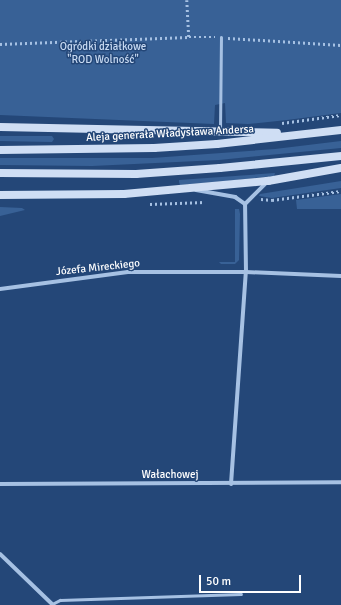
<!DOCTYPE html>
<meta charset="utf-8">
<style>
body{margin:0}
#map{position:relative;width:341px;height:605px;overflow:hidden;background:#244778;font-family:Signika,sans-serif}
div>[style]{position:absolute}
.green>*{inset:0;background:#386196}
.path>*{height:2.5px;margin-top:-1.25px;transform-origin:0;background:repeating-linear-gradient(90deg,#a6c1e3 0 2px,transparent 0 5px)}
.lane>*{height:3px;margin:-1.5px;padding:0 1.5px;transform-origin:1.5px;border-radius:1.5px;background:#a6c1e3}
.street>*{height:4px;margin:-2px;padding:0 2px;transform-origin:2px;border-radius:2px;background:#a6c1e3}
.secondary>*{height:8px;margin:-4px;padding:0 4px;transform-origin:4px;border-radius:4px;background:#cfdef4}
span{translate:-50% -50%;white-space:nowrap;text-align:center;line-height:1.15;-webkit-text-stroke:3px #244778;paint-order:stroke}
.park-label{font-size:11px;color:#c9dbf3}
.street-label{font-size:11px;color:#fff}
.scale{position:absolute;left:199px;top:575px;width:102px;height:18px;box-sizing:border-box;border:2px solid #fff;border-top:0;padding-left:5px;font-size:12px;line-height:14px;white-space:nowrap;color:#fff;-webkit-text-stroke:3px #244778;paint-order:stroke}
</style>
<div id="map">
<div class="green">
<i style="clip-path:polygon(0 0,341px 0,341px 113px,287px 120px,248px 124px,226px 123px,225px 103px,215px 105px,214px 124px,0 115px)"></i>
<i style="clip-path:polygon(0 136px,52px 136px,54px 139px,52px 142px,0 141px)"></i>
<i style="clip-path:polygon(341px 141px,341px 148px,219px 160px,92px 166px,0 165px,0 158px,152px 158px,275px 149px)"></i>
<i style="clip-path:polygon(275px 173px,274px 176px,226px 181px,180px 185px,179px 182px,179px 180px)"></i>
<i style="clip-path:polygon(341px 181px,341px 188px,272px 198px,259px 196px,260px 194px)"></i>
<i style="clip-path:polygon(341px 194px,341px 209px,297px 209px,296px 200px)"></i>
<i style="clip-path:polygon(0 207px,22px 208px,25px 210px,0 216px)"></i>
<i style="clip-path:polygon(235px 209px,239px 209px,240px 214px,239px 260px,235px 264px,221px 264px,219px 262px,235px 262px)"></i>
</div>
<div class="path">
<i style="left:187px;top:0;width:37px;rotate:87deg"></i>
<i style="left:189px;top:37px;width:26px"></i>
<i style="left:228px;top:38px;width:113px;rotate:3.5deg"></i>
<i style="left:0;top:44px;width:189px;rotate:-2.1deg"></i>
<i style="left:282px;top:123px;width:60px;rotate:-7.7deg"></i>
<i style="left:261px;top:199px;width:11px;rotate:5deg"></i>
<i style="left:272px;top:200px;width:70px;rotate:-7.4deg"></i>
<i style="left:150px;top:204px;width:55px;rotate:-2.1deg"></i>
</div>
<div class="lane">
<i style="left:220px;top:131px;width:94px;rotate:-89.4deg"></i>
<i style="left:52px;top:604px;width:9px;rotate:-27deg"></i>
<i style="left:60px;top:600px;width:181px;rotate:-1.9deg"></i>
</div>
<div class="street">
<i style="left:196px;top:190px;width:40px;rotate:10deg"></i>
<i style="left:235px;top:197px;width:12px;rotate:35deg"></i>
<i style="left:245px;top:204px;width:31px;rotate:-45deg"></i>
<i style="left:0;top:289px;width:129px;rotate:-7.6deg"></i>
<i style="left:128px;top:272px;width:118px"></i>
<i style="left:246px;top:272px;width:95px;rotate:2.4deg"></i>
<i style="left:0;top:484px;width:341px;rotate:-0.3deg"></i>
<i style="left:231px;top:484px;width:213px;rotate:-86deg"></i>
<i style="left:246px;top:272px;width:68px;rotate:-90.8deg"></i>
<i style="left:0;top:554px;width:74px;rotate:43.9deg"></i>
</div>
<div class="secondary">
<i style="left:0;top:127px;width:277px;rotate:1.2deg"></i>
<i style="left:0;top:150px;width:154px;rotate:-0.7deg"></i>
<i style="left:154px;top:148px;width:63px;rotate:-3.6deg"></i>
<i style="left:217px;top:144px;width:125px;rotate:-6.4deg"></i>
<i style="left:0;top:173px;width:136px;rotate:0.4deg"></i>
<i style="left:136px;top:174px;width:84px;rotate:-4.1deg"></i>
<i style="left:220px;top:168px;width:122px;rotate:-5.7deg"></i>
<i style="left:0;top:195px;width:124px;rotate:-0.5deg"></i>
<i style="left:124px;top:194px;width:145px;rotate:-5.2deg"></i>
<i style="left:268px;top:181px;width:74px;rotate:-10.1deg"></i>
</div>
<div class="park-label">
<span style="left:103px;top:54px">Ogródki działkowe<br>"ROD Wolność"</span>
</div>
<div class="street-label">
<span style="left:170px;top:134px;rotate:-3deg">Aleja generała Władysława Andersa</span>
<span style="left:98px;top:268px;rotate:-6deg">Józefa Mireckiego</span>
<span style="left:170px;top:475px">Wałachowej</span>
</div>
<div class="scale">50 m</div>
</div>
